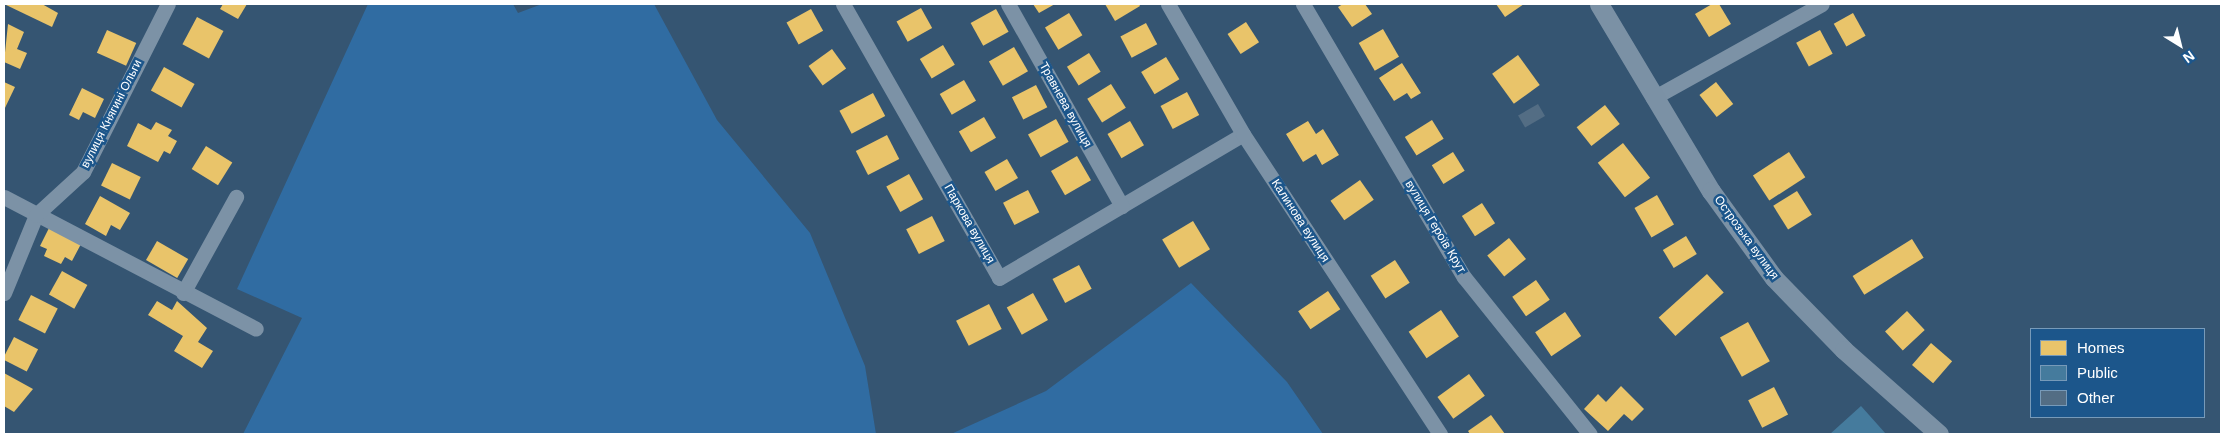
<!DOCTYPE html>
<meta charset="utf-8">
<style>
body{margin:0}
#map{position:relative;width:2225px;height:438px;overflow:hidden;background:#355572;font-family:Helvetica,sans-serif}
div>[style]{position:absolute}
.green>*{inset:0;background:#306ca2}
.homes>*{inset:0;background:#e9c46a;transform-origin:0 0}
.public>*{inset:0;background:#457b9d}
.building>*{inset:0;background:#536d84;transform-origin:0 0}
.minor>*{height:15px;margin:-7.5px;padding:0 7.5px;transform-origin:7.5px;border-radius:7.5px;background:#7c92a6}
.major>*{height:19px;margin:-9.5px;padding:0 9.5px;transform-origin:9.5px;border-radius:9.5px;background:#7b91a5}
span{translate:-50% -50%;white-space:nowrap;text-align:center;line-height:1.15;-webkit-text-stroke:5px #1c568b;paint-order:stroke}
.street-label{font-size:12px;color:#fff}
.frame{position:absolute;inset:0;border:5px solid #fff;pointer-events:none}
.legend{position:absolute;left:2030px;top:328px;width:175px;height:90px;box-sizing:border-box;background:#1c568b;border:1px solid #779ab9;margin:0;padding:6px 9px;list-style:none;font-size:15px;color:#fff}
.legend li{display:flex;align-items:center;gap:10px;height:25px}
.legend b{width:25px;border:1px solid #779ab9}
.north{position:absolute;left:2155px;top:20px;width:50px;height:50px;-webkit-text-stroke:4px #1c568b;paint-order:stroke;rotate:144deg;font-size:14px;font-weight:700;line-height:20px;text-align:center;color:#fff}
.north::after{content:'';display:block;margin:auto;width:18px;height:22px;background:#fff;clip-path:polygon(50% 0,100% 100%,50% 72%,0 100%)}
</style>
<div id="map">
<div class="green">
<i style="clip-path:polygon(368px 4px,513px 4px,518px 13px,542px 4px,654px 4px,717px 120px,810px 233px,865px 366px,876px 434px,243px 434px,302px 318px,237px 289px)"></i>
<i style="clip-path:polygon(1191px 283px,1287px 382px,1323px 434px,951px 434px,1046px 391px)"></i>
</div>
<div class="homes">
<i style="clip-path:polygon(4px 4px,42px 4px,58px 13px,52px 27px)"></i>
<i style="clip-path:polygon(223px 4px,247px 4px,238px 19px,220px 9px)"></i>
<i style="clip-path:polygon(1033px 4px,1055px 4px,1039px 13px)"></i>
<i style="clip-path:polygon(1105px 4px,1139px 4px,1140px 6px,1115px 21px)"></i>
<i style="clip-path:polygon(1343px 4px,1365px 4px,1372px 14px,1352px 27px,1338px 7px)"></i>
<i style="clip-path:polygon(1496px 4px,1524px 4px,1505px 17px)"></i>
<i style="clip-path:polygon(1712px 4px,1719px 4px,1731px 24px,1709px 37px,1695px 14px)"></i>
<i style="left:921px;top:8px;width:23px;height:28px;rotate:61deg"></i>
<i style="left:811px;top:9px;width:25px;height:28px;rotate:61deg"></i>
<i style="left:996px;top:9px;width:26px;height:29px;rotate:61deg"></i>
<i style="left:1069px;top:13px;width:26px;height:28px;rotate:59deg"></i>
<i style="left:1853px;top:13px;width:26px;height:22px;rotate:61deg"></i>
<i style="left:197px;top:17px;width:30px;height:31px;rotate:28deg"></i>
<i style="left:1246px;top:22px;width:24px;height:22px;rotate:57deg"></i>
<i style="left:1146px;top:23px;width:24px;height:29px;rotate:62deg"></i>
<i style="clip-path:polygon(8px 24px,24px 32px,17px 49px,27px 53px,20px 69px,4px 62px)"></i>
<i style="left:1383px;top:29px;width:32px;height:28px;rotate:60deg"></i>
<i style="left:107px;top:30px;width:32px;height:25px;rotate:24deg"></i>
<i style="left:1820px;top:30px;width:27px;height:27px;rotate:62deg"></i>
<i style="left:943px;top:45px;width:23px;height:27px;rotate:59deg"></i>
<i style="left:1014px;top:47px;width:28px;height:29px;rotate:60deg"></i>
<i style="left:832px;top:49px;width:24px;height:29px;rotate:54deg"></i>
<i style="left:1089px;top:53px;width:22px;height:26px;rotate:58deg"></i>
<i style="left:1518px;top:55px;width:37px;height:32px;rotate:54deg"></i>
<i style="left:1166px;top:57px;width:26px;height:29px;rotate:59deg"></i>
<i style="clip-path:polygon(1402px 63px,1421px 93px,1411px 99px,1407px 93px,1394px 101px,1379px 78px)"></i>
<i style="left:164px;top:67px;width:35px;height:27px;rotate:29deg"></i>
<i style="left:964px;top:80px;width:24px;height:28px;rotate:60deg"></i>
<i style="clip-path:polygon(4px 82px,15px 87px,4px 110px)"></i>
<i style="left:1716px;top:82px;width:28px;height:21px;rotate:52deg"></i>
<i style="left:1111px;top:84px;width:28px;height:28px;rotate:58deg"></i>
<i style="left:1036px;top:85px;width:25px;height:27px;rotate:63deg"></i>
<i style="clip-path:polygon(82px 88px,104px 99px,95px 118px,83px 112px,79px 120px,69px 115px)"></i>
<i style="left:1187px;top:92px;width:26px;height:30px;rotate:62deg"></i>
<i style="left:873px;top:93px;width:26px;height:38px;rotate:62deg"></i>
<i style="left:1605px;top:105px;width:24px;height:36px;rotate:52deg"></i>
<i style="left:984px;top:117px;width:24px;height:29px;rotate:60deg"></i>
<i style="left:1056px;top:119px;width:26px;height:32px;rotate:61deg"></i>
<i style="left:1432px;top:120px;width:22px;height:32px;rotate:58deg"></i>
<i style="left:1130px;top:121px;width:28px;height:26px;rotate:60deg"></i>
<i style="clip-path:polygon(1308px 121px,1316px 134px,1323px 129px,1339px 155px,1322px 165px,1316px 154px,1303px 162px,1286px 134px)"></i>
<i style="clip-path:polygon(156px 122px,172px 130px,168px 136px,177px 141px,170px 154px,164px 151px,158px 162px,127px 146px,138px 123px,151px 130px)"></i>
<i style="left:887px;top:135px;width:27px;height:35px;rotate:63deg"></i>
<i style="left:1623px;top:143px;width:44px;height:32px;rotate:52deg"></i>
<i style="left:206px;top:146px;width:31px;height:27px;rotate:32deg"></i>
<i style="left:1453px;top:152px;width:22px;height:25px;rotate:58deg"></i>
<i style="left:1789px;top:152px;width:30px;height:43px;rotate:57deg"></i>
<i style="left:1077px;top:156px;width:28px;height:30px;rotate:60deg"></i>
<i style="left:1007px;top:159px;width:22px;height:26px;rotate:60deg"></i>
<i style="left:112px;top:163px;width:32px;height:25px;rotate:26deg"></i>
<i style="left:909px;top:174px;width:29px;height:26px;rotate:61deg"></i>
<i style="left:1360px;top:180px;width:24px;height:36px;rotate:55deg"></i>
<i style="left:1028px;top:190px;width:25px;height:28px;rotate:63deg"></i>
<i style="left:1797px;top:191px;width:28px;height:28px;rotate:58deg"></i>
<i style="left:1657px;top:195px;width:34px;height:26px;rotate:60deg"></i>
<i style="clip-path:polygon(100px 196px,130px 213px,120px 230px,111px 225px,106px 236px,85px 224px)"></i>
<i style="left:1482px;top:203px;width:24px;height:24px;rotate:57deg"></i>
<i style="left:932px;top:216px;width:28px;height:29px;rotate:63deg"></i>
<i style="left:1193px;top:221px;width:33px;height:36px;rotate:59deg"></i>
<i style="clip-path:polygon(49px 228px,81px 244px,72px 261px,65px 257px,61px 264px,44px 256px,47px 249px,40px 246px)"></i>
<i style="left:1686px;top:236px;width:21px;height:27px;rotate:59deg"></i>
<i style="left:1509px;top:238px;width:27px;height:28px;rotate:51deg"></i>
<i style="left:1912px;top:239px;width:22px;height:70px;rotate:58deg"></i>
<i style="left:157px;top:241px;width:36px;height:22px;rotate:30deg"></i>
<i style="left:1395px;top:260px;width:27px;height:29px;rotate:57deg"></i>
<i style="left:1079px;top:265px;width:27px;height:30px;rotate:62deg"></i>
<i style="left:62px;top:271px;width:29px;height:27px;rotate:29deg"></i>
<i style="left:1707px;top:274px;width:25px;height:65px;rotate:48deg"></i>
<i style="left:1536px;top:280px;width:24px;height:29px;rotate:55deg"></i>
<i style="left:1328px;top:291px;width:22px;height:36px;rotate:56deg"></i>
<i style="left:1033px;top:293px;width:31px;height:30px;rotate:61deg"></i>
<i style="left:31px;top:295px;width:30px;height:28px;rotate:27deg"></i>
<i style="clip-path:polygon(157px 301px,172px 310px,177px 301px,207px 328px,198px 342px,213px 351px,202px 368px,174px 351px,183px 336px,148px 315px)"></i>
<i style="left:989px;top:304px;width:28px;height:37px;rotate:63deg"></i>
<i style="left:1441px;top:310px;width:32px;height:39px;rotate:56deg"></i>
<i style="left:1907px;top:311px;width:26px;height:30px;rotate:47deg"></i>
<i style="left:1565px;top:312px;width:29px;height:36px;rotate:56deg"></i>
<i style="left:1748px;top:322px;width:45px;height:32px;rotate:61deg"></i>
<i style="left:14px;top:337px;width:27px;height:25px;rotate:27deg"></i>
<i style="left:1931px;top:343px;width:28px;height:29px;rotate:41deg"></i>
<i style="clip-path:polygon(4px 373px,33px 389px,14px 412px,4px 406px)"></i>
<i style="left:1469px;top:374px;width:27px;height:39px;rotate:54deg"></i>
<i style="clip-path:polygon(1621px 386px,1644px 409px,1632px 421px,1624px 414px,1608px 431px,1584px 409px,1598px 394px,1606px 402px)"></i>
<i style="left:1774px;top:387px;width:31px;height:29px;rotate:63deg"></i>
<i style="clip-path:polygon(1491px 415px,1505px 434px,1470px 434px,1468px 431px)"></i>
</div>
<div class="public">
<i style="clip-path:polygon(1861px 406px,1886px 434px,1830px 434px)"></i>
</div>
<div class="building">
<i style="left:1538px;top:104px;width:14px;height:23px;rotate:60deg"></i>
</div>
<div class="minor">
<i style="left:843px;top:4px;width:315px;rotate:60.3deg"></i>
<i style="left:999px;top:278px;width:283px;rotate:-30.5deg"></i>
<i style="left:1008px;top:4px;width:232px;rotate:60.6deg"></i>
<i style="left:1168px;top:4px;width:150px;rotate:60deg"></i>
<i style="left:1243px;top:134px;width:359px;rotate:56.7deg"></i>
<i style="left:1303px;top:4px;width:317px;rotate:59.5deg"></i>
<i style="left:1464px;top:277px;width:201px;rotate:51.3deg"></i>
<i style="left:1653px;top:98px;width:193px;rotate:-29.1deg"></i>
<i style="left:4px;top:197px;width:284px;rotate:27.6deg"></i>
<i style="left:4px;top:293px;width:84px;rotate:-67.7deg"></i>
<i style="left:36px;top:215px;width:64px;rotate:-42.5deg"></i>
<i style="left:83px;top:172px;width:188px;rotate:-63.2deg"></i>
<i style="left:183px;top:293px;width:110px;rotate:-61.1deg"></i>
</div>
<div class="major">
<i style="left:1599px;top:4px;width:218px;rotate:59.1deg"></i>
<i style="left:1711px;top:191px;width:107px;rotate:54.1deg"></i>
<i style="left:1774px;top:278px;width:100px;rotate:45.8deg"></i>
<i style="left:1844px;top:350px;width:127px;rotate:41.5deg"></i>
</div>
<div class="street-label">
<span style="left:1065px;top:105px;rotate:61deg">Травнева вулиця</span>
<span style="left:112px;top:114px;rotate:-63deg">вулиця Княгині Ольги</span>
<span style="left:1300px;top:221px;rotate:57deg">Калинова вулиця</span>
<span style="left:969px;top:224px;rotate:60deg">Паркова вулиця</span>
<span style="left:1435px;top:227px;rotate:59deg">вулиця Героїв Крут</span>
<span style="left:1746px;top:238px;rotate:54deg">Острозька вулиця</span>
</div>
<div class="frame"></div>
<ul class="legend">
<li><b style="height:14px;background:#e9c46a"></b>Homes</li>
<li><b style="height:14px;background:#457b9d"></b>Public</li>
<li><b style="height:14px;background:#536d84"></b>Other</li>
</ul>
<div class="north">N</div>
</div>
